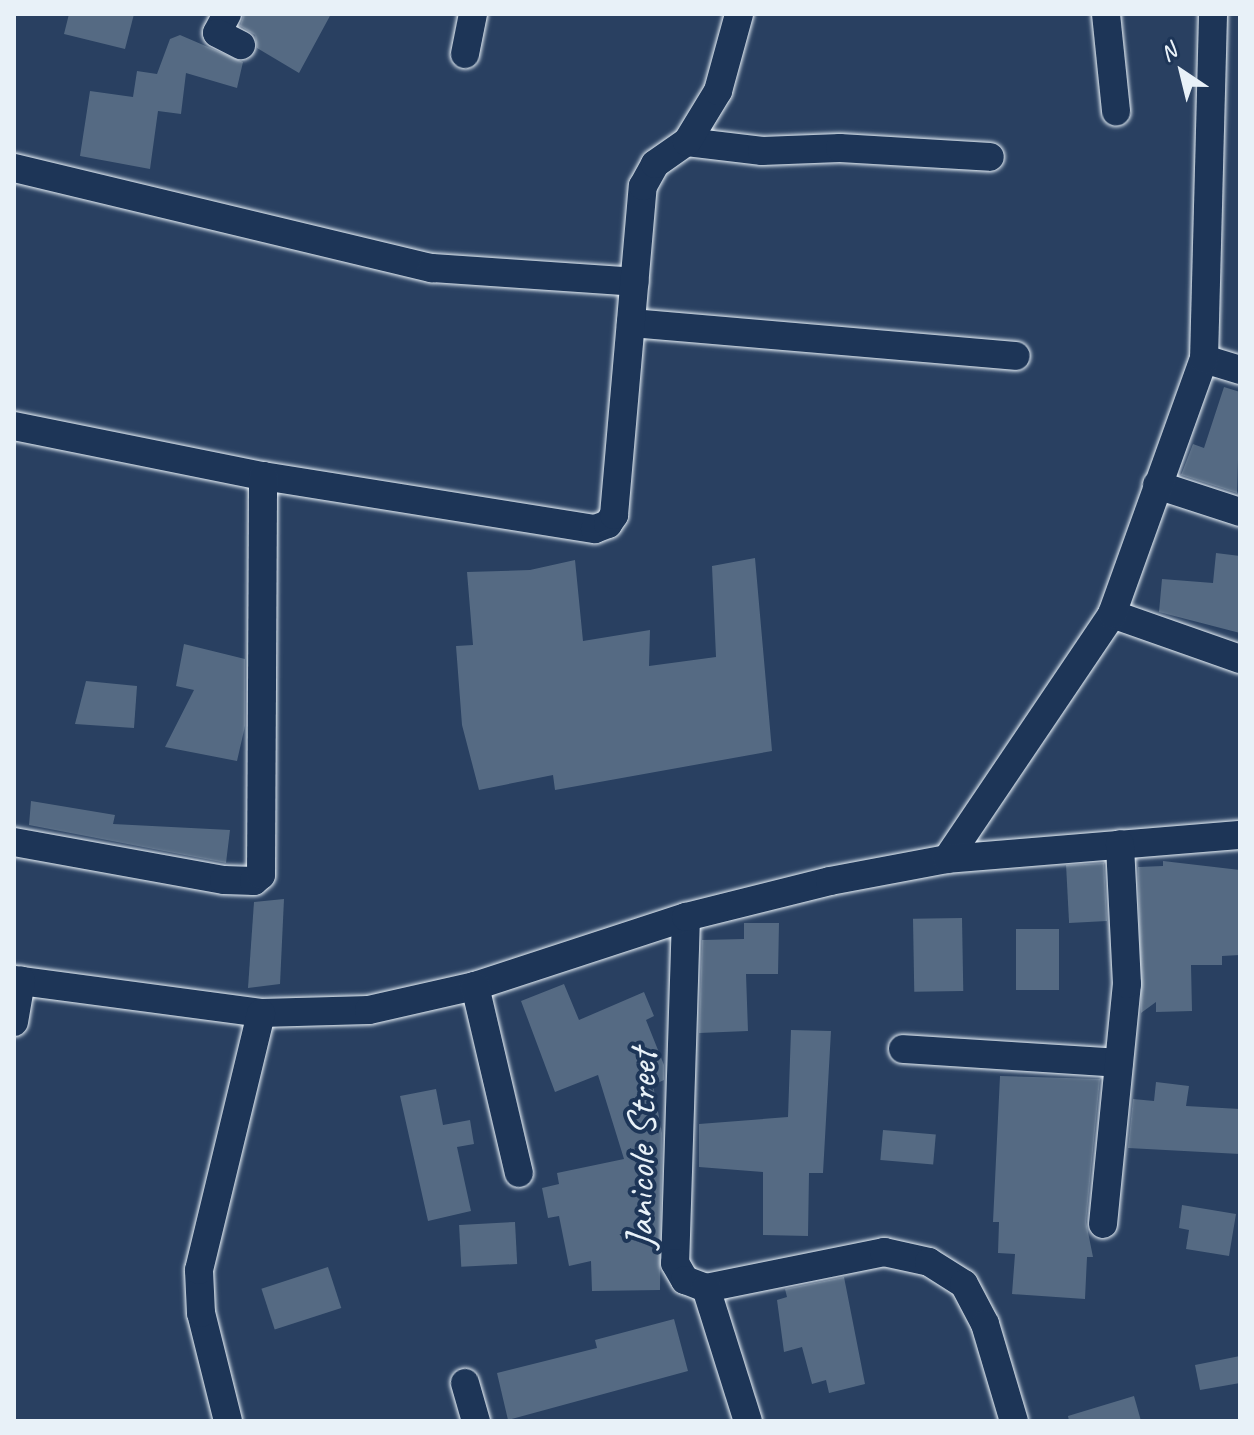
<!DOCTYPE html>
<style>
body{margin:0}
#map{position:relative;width:1254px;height:1435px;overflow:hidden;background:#294061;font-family:Caveat,sans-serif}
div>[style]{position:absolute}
.building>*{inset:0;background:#556a83;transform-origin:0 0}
.roads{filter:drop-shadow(0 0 2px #e8f1f8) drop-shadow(0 0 2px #e8f1f8)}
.minor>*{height:28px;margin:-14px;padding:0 14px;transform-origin:14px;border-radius:14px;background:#1d3557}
span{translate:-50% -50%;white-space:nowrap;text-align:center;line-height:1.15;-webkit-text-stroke:8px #1d3557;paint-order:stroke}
.street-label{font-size:40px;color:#e8f1f8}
.frame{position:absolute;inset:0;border:16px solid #e8f1f8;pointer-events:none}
.north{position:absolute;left:1142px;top:32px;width:80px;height:80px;-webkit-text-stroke:6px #1d3557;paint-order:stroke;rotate:325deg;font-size:22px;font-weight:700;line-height:32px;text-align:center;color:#e8f1f8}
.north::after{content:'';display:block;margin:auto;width:28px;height:36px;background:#e8f1f8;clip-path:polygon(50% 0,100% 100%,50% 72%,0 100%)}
</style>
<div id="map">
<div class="building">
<i style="clip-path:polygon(69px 14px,134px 14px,125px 49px,64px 34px)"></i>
<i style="clip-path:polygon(244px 14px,331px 14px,299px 73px,257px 48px,255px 35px,240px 26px)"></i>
<i style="clip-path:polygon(180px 35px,243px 62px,237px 88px,186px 73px,181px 114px,158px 111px,150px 169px,80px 156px,90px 91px,133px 97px,137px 71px,157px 74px,170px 39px)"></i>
<i style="clip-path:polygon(1224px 387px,1240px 392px,1237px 493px,1181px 475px,1193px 444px,1204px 448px)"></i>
<i style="clip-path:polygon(1216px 553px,1240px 556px,1240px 633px,1159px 612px,1162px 579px,1213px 583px)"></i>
<i style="clip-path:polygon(755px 558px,772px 751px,555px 790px,553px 775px,479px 790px,462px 725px,456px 646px,473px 645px,467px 572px,530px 570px,575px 560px,583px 641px,650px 630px,649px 666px,716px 657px,712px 566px)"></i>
<i style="clip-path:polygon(184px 644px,245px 659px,245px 726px,237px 761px,165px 747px,194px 690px,176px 686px)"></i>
<i style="clip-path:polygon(86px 681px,137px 686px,134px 728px,75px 724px)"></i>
<i style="clip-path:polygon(31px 801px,115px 815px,113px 824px,230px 830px,226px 863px,29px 825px)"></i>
<i style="clip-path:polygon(1163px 861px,1240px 870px,1240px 955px,1222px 956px,1222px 965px,1191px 965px,1192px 1011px,1156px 1012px,1156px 1002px,1141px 1013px,1138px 867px,1163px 866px)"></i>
<i style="left:1104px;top:863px;width:58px;height:38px;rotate:87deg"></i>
<i style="clip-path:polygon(284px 899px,280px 984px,248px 988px,254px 902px)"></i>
<i style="left:962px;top:918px;width:73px;height:49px;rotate:89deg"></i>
<i style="clip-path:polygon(744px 923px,779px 923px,778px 974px,746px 974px,748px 1031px,699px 1033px,702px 940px,744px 939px)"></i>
<i style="left:1016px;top:929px;width:43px;height:61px"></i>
<i style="clip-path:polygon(564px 984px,579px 1020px,644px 992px,654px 1016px,646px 1020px,664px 1065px,664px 1080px,653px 1085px,662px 1133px,660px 1290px,592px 1291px,591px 1261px,569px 1266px,559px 1216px,548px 1218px,542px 1188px,559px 1184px,557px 1173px,624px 1159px,598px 1075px,555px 1092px,521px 1001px)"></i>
<i style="clip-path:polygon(791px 1030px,831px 1031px,823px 1173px,809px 1173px,808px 1236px,763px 1235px,763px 1172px,699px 1167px,699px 1124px,788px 1117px)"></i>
<i style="clip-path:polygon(1000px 1076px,1100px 1079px,1086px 1222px,1093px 1257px,1087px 1257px,1085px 1299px,1012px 1294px,1015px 1254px,998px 1253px,999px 1222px,993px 1222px)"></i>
<i style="clip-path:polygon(1156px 1082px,1189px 1086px,1186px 1106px,1240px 1109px,1240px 1154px,1128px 1148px,1133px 1099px,1154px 1101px)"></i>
<i style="clip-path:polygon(436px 1089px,443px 1125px,470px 1120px,474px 1144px,457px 1147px,471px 1211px,428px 1221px,400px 1096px)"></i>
<i style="left:883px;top:1130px;width:53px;height:30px;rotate:5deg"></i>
<i style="clip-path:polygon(1182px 1205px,1236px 1214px,1229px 1256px,1186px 1249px,1189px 1230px,1179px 1228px)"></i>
<i style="left:515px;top:1222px;width:42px;height:56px;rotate:87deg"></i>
<i style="left:328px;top:1267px;width:43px;height:70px;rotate:72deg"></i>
<i style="clip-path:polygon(844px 1277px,865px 1384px,829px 1393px,826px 1380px,812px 1384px,802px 1347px,784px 1352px,777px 1300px,787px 1297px,785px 1289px)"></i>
<i style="clip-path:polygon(674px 1319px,688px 1371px,508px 1420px,497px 1373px,597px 1348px,595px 1340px)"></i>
<i style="clip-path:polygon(1240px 1356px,1240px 1383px,1200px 1390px,1195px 1365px)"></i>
<i style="clip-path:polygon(1134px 1396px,1141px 1421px,1069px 1421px,1068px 1416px)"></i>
</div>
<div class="roads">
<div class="minor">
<i style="left:227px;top:14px;width:21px;rotate:118deg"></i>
<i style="left:217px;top:33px;width:27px;rotate:27deg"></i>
<i style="left:1106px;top:14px;width:98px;rotate:84.1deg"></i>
<i style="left:465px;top:54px;width:41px;rotate:-78.7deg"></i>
<i style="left:687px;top:142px;width:76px;rotate:6.8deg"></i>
<i style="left:762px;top:151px;width:78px;rotate:-2.2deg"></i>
<i style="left:840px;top:148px;width:150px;rotate:3.4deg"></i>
<i style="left:14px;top:168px;width:430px;rotate:13.5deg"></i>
<i style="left:432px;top:268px;width:203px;rotate:3.9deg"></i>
<i style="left:631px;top:323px;width:386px;rotate:4.9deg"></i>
<i style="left:1204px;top:359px;width:38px;rotate:17deg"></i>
<i style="left:14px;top:426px;width:254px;rotate:11.4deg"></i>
<i style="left:263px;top:476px;width:336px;rotate:9.1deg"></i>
<i style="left:595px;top:529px;width:14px;rotate:-21deg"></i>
<i style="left:608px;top:524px;width:11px;rotate:-56deg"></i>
<i style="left:614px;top:515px;width:330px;rotate:-85deg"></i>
<i style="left:643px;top:186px;width:25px;rotate:-61deg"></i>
<i style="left:655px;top:164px;width:39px;rotate:-35deg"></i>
<i style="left:687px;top:142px;width:60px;rotate:-58.7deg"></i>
<i style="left:718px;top:91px;width:80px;rotate:-74.7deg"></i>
<i style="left:1157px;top:485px;width:87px;rotate:18deg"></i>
<i style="left:1112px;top:614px;width:136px;rotate:19.4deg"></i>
<i style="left:14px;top:842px;width:213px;rotate:10.3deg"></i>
<i style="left:224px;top:880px;width:30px;rotate:2deg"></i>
<i style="left:254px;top:881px;width:9px;rotate:-41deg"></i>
<i style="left:261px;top:875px;width:399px;rotate:-89.7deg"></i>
<i style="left:947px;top:859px;width:295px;rotate:-56deg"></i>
<i style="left:1112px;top:614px;width:271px;rotate:-70.2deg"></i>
<i style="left:1204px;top:359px;width:345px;rotate:-88.5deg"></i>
<i style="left:686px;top:917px;width:346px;rotate:91.8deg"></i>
<i style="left:675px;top:1263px;width:20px;rotate:60deg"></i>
<i style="left:685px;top:1280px;width:22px;rotate:21deg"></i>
<i style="left:706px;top:1288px;width:182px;rotate:-11.4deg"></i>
<i style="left:884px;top:1252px;width:46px;rotate:12.5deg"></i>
<i style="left:929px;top:1262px;width:41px;rotate:32.2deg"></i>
<i style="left:964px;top:1284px;width:45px;rotate:62.3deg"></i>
<i style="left:985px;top:1324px;width:101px;rotate:73.4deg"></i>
<i style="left:14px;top:980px;width:249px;rotate:7.6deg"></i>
<i style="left:261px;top:1013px;width:108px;rotate:-1.6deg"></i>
<i style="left:369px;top:1010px;width:109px;rotate:-12.8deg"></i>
<i style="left:475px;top:986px;width:222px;rotate:-18.1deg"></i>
<i style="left:686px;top:917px;width:148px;rotate:-14deg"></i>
<i style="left:830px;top:881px;width:119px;rotate:-10.6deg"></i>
<i style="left:947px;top:859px;width:294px;rotate:-4.7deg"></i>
<i style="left:475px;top:986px;width:192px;rotate:76.8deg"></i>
<i style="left:14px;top:1022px;width:42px;rotate:-80.3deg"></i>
<i style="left:903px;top:1049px;width:216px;rotate:3.7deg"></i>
<i style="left:1103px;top:1224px;width:241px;rotate:-84.3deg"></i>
<i style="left:1127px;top:984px;width:140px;rotate:-92.9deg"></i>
<i style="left:706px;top:1288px;width:139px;rotate:72.5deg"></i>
<i style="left:465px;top:1383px;width:40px;rotate:74deg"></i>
<i style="left:228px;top:1421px;width:111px;rotate:-104deg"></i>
<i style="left:201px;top:1313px;width:43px;rotate:-92.7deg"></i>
<i style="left:199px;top:1270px;width:264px;rotate:-76.4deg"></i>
</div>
</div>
<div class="street-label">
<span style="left:641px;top:1149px;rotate:-89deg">Janicole Street</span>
</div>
<div class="frame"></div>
<div class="north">N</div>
</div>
